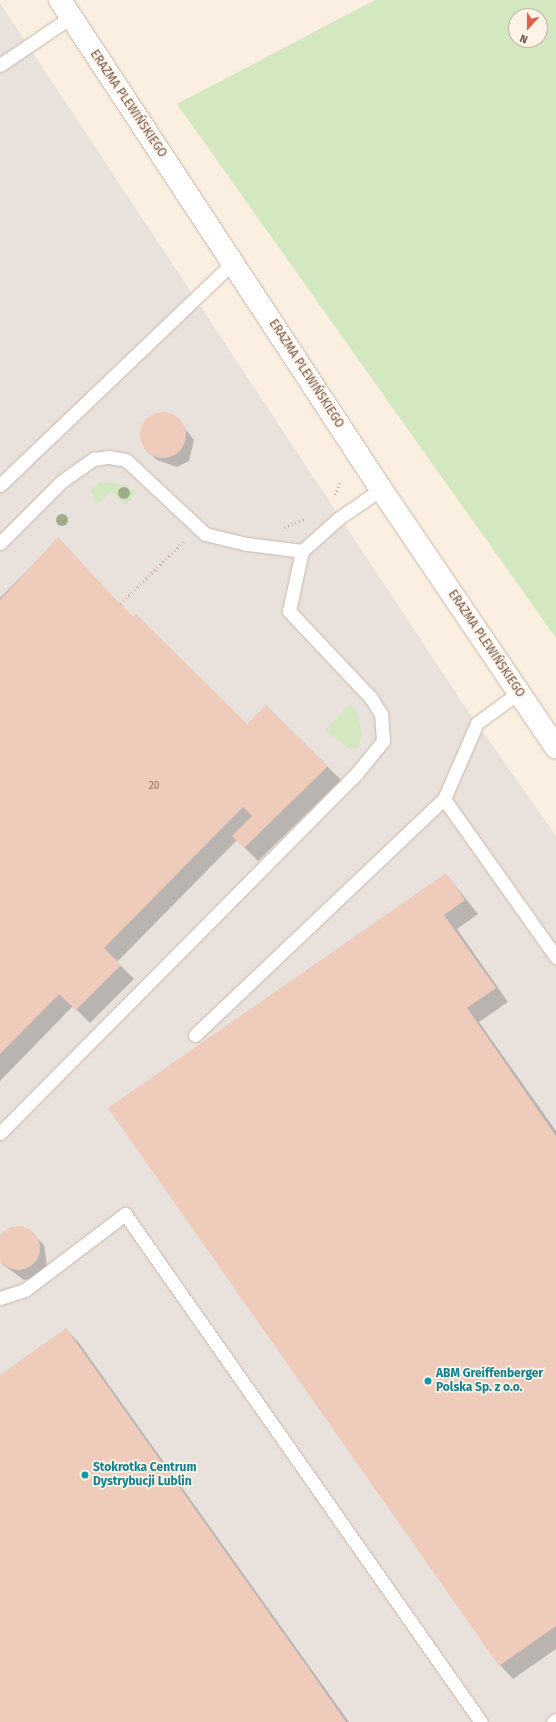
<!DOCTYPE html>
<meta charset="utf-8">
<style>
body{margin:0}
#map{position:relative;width:556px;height:1722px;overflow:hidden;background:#faefe1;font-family:"Fira Sans",sans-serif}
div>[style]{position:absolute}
.industrial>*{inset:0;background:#e9e2dc}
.green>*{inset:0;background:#d3e7c1}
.shadow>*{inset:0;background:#0003}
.building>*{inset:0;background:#eecbbb}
.round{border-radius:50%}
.path>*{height:2.5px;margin-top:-1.25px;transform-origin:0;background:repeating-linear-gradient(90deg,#d2af9f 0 1px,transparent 0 4px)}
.roads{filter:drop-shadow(0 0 1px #cab6a9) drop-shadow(0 0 1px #cab6a9)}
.service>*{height:13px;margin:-6.5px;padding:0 6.5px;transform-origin:6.5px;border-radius:6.5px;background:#fff}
.minor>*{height:22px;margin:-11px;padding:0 11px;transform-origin:11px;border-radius:11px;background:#fff}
.trees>*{width:12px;height:12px;margin:-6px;border-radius:50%;background:#9fac8a}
.dots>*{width:11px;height:11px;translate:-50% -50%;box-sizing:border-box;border:2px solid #fef3e7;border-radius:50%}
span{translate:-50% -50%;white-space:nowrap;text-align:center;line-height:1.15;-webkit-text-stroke:3.5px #fef3e7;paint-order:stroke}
.number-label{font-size:10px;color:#907266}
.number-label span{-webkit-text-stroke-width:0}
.street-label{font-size:12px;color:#70554a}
.culture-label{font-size:12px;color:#0d838f;font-weight:700}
.left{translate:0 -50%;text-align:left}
.north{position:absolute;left:508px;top:8px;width:40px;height:40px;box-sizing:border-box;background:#fef3e7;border:1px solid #c5b4a8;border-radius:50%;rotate:201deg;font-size:11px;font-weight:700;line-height:16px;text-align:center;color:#70554a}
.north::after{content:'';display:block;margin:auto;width:14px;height:18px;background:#de634d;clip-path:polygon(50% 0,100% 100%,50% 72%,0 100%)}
</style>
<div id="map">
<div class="industrial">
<i style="clip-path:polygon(0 3px,460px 699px,556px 836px,556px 1722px,0 1722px)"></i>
</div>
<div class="green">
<i style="clip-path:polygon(evenodd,375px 0,556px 0,556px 638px,177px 104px,375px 0,516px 16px,540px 16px,540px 40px,516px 40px,516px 16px)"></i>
<i style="clip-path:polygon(100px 482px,115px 483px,137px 491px,126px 505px,111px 491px,97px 505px,91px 490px)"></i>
<i style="clip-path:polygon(350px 704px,356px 710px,362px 733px,359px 747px,351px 750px,325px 730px)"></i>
</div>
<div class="shadow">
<i style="clip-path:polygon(162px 413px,176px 417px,194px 440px,189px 461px,177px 467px,157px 460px,147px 451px,141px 431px,148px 418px)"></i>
<i style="clip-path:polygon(58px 539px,130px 615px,247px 726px,266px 706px,341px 780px,258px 861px,237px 840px,117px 962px,134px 979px,90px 1023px,73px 1006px,0 1081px,0 598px)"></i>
<i style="clip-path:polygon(446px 874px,478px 914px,457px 929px,508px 1002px,479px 1022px,556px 1131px,556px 1649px,513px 1679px,500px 1665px,110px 1108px)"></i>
<i style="clip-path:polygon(16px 1227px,34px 1235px,44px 1245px,47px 1266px,38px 1277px,24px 1280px,2px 1264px,0 1237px)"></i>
<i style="clip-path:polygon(66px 1329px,79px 1343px,349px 1722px,0 1722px,0 1376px)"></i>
</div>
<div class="building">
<i class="round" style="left:140px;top:412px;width:46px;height:46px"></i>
<i style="clip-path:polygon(58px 537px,120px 604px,133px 616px,136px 614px,247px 724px,266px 705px,328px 766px,244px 848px,232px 836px,252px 816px,243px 807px,104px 948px,121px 965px,76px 1010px,59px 994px,0 1054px,0 600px)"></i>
<i style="clip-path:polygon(446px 873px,465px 900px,444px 915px,496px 988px,467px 1008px,556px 1136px,556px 1626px,499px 1666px,108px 1108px)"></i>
<i class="round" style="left:-4px;top:1226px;width:44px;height:44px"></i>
<i style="clip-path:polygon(66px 1328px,306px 1665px,346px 1722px,0 1722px,0 1375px)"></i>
</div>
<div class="path">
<i style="left:335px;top:495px;width:16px;rotate:-72deg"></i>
<i style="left:284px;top:527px;width:22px;rotate:-21deg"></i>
<i style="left:120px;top:604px;width:90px;rotate:-44.5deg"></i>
</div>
<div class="roads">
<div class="service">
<i style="left:0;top:65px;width:86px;rotate:-34.1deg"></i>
<i style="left:0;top:485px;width:323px;rotate:-43.7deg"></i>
<i style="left:0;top:543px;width:88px;rotate:-45deg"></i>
<i style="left:62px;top:481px;width:39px;rotate:-35deg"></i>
<i style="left:94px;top:459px;width:15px;rotate:-8deg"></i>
<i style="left:109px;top:457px;width:17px;rotate:10deg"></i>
<i style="left:126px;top:460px;width:108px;rotate:43.1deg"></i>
<i style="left:205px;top:534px;width:43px;rotate:13.4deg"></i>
<i style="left:247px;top:544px;width:55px;rotate:7.3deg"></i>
<i style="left:518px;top:693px;width:51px;rotate:143.8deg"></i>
<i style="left:477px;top:723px;width:83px;rotate:113.5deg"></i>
<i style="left:444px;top:799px;width:194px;rotate:54.7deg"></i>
<i style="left:195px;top:1035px;width:343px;rotate:-43.5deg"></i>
<i style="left:0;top:1133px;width:506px;rotate:-45.24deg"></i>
<i style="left:356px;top:774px;width:43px;rotate:-50.7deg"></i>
<i style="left:383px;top:741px;width:27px;rotate:-94deg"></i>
<i style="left:381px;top:714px;width:19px;rotate:-122deg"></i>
<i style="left:371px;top:698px;width:120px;rotate:-133.3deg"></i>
<i style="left:289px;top:611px;width:61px;rotate:-77.8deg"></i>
<i style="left:302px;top:551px;width:50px;rotate:-41.7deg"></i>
<i style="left:339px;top:518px;width:51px;rotate:-34.6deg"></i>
<i style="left:0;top:1298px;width:26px;rotate:-18deg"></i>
<i style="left:25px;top:1290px;width:126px;rotate:-37.2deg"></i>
<i style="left:125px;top:1214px;width:620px;rotate:54.98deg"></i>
<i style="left:553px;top:1722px;width:4px;rotate:-34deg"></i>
</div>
<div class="minor">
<i style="left:60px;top:0;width:585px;rotate:56.72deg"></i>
<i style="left:381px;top:489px;width:312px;rotate:55.9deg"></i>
</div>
</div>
<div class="trees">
<i style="left:124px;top:493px"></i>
<i style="left:62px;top:520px"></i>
</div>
<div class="dots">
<i style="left:428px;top:1381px;background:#0f9aa8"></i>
<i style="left:85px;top:1475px;background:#0f9aa8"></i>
</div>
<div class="number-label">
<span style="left:154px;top:787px">20</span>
</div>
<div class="street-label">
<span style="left:128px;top:104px;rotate:56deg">ERAZMA PLEWIŃSKIEGO</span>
<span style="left:306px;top:374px;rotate:57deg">ERAZMA PLEWIŃSKIEGO</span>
<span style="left:486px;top:644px;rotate:56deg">ERAZMA PLEWIŃSKIEGO</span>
</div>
<div class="culture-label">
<span class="left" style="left:436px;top:1381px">ABM Greiffenberger<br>Polska Sp. z o.o.</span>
<span class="left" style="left:93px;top:1475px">Stokrotka Centrum<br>Dystrybucji Lublin</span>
</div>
<div class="north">N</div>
</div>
